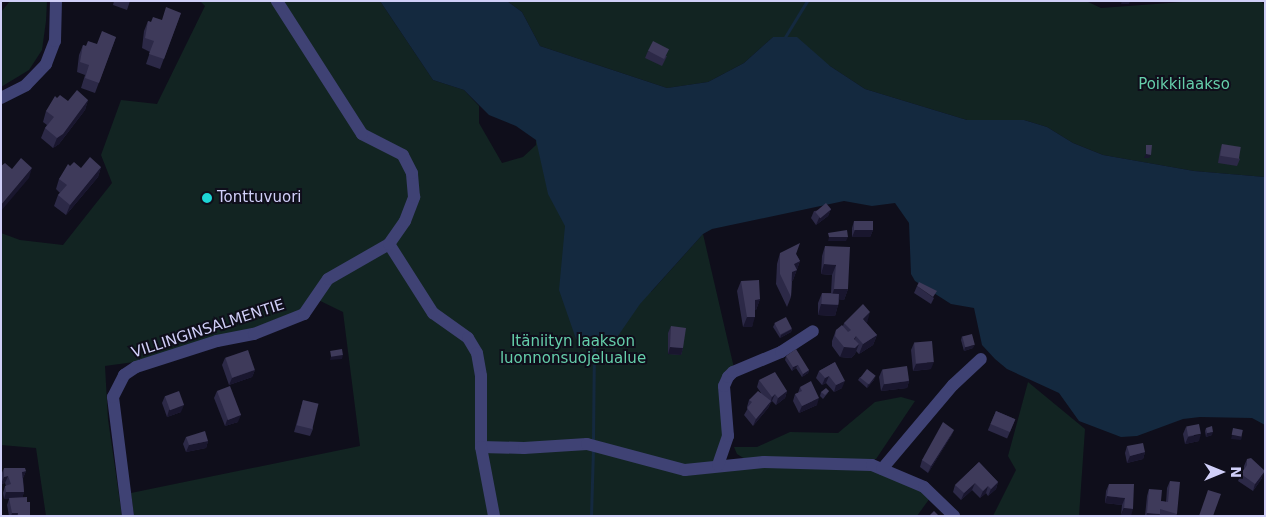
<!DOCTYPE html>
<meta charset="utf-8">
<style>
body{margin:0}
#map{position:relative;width:1266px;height:517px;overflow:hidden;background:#0f0e1b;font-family:"DejaVu Sans",sans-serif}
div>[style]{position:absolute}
.green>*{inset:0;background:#122422}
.water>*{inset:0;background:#14293f}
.stream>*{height:3px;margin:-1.5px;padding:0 1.5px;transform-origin:1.5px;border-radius:1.5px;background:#14293f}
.minor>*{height:12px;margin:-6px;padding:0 6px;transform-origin:6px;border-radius:6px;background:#3f4274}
.wall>*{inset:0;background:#2c2947;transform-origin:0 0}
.shaded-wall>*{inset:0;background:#19162e}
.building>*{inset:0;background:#3e3a5a;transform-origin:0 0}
.dots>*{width:14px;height:14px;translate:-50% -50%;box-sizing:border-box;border:2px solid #0f0e1b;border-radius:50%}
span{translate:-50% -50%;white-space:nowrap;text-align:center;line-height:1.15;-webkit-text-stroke:4px #0f0e1b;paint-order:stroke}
.park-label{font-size:15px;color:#65ceaa}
.poi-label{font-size:15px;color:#d0cff8}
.left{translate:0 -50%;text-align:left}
.street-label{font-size:15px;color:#d0cff8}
.frame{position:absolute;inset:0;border:2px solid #d0cff8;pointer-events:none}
.north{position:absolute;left:1196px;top:447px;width:50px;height:50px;-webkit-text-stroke:4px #0f0e1b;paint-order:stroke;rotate:90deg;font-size:14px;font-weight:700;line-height:20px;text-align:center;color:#d0cff8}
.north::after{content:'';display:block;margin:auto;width:18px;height:22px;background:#d0cff8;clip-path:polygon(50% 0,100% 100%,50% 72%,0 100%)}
</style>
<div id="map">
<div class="green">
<i style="clip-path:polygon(10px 1px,47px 1px,46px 21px,42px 50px,29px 70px,1px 87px,1px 12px)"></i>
<i style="clip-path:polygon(200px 1px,380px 1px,433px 80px,464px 90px,479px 106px,479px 123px,502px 163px,523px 157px,536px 145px,536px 140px,651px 292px,703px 234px,734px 368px,728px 371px,726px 435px,715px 458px,750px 466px,870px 470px,922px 491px,930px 498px,917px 516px,134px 516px,131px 493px,360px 446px,343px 312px,310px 296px,300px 310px,254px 328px,134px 362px,105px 366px,108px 419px,122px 516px,46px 516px,36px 448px,1px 445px,1px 233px,20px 240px,63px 245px,112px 183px,101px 155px,121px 100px,157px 104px,205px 6px)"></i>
<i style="clip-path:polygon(507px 1px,1086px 1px,1101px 8px,1196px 1px,1260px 1px,1265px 5px,1265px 177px,1194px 171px,1103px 155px,1073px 143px,1047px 127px,1024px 120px,967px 120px,865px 89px,830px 66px,773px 37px,744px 63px,708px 82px,667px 88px,540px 46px,522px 12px)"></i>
<i style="clip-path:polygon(1028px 382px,1085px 429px,1079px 516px,993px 516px,1016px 470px,1008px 456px)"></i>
<i style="clip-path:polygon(901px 397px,915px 401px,876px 459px,745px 459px,737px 454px,734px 447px,757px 447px,790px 432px,838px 433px,875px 402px)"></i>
</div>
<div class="water">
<i style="clip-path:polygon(380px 1px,507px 1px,522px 12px,540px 46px,667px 88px,708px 82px,744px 63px,773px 37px,797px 37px,830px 66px,865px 89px,967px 120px,1024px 120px,1047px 127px,1073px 143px,1103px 155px,1194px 171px,1265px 177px,1265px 425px,1252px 418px,1200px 417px,1183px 419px,1137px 436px,1121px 437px,1079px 421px,1059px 393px,1007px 369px,995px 359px,982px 345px,974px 308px,951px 304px,915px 281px,911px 274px,909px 223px,895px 203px,872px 206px,844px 201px,712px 229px,703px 234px,640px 304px,611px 346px,576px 339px,559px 290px,565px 226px,548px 194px,536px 140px,516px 126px,489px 115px,464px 90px,433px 80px)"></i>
</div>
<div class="stream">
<i style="left:785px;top:37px;width:42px;rotate:-58.6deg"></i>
<i style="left:593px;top:439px;width:96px;rotate:-89.4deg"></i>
<i style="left:591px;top:516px;width:66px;rotate:-88.3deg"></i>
</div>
<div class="minor">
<i style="left:1px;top:98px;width:28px;rotate:-27deg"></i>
<i style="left:26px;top:85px;width:29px;rotate:-46deg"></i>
<i style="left:46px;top:64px;width:25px;rotate:-69deg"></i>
<i style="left:55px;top:41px;width:40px;rotate:-88.6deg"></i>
<i style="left:389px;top:244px;width:82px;rotate:57.5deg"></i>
<i style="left:433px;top:313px;width:43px;rotate:35.5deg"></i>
<i style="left:468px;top:338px;width:17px;rotate:59deg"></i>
<i style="left:477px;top:353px;width:23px;rotate:80deg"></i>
<i style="left:481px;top:376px;width:71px;rotate:90deg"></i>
<i style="left:481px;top:447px;width:43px;rotate:1.3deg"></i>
<i style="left:524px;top:448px;width:63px;rotate:-3.6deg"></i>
<i style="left:587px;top:444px;width:101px;rotate:14.9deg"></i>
<i style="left:685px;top:470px;width:79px;rotate:-5.8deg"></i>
<i style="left:764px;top:462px;width:108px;rotate:1.6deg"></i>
<i style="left:872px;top:465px;width:56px;rotate:22.9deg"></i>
<i style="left:924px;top:487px;width:42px;rotate:44deg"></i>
<i style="left:481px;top:447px;width:70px;rotate:79.3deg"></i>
<i style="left:718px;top:465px;width:31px;rotate:-71deg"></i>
<i style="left:728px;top:436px;width:50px;rotate:-94.6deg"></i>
<i style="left:724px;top:386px;width:10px;rotate:-66deg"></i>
<i style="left:728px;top:377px;width:7px;rotate:-45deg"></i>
<i style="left:733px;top:372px;width:52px;rotate:-22.6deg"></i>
<i style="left:781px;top:352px;width:38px;rotate:-33deg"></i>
<i style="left:882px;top:469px;width:110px;rotate:-49.8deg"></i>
<i style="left:953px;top:385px;width:38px;rotate:-43deg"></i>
<i style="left:128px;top:516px;width:120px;rotate:-97.2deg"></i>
<i style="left:113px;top:397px;width:25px;rotate:-63deg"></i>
<i style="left:124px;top:375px;width:14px;rotate:-34deg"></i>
<i style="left:136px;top:367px;width:85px;rotate:-17.8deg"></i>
<i style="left:217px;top:341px;width:38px;rotate:-11deg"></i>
<i style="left:254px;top:334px;width:54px;rotate:-21.8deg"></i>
<i style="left:304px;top:314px;width:42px;rotate:-55.6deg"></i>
<i style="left:328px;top:279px;width:70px;rotate:-29.8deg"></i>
<i style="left:389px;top:244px;width:28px;rotate:-55deg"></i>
<i style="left:405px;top:221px;width:26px;rotate:-69deg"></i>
<i style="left:414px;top:197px;width:24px;rotate:-95deg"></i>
<i style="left:412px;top:173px;width:20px;rotate:-117deg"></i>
<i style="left:403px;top:155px;width:46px;rotate:-152.9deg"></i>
<i style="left:362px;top:134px;width:158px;rotate:-122.6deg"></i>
</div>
<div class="wall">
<i style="clip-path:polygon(114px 1px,130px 1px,127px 10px,113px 5px)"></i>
<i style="clip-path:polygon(181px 13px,160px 69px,146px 64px,150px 52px,142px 48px,144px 31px,148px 21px,151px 22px,162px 20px)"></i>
<i style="clip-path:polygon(116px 37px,95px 93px,81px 88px,85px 75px,77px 72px,79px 55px,83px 45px,86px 46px,97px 44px)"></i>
<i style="clip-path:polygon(648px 51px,667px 56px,662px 66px,645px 58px)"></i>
<i style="clip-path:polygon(88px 100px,85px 110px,59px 144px,53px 148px,41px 138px,45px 128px,47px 125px,43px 122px,46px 111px,68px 101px)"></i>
<i style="clip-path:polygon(1222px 144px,1240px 159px,1237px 166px,1218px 163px,1220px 151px)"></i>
<i style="clip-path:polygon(70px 166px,81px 168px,101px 167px,98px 177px,66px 215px,54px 206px,58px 195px,60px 193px,56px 189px,59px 179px)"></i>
<i style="clip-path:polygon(831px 209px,828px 216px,816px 225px,811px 218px,814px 211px)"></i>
<i style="clip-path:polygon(854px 221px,873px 230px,870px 237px,852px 237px,852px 228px)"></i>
<i style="clip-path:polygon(825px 246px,848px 289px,844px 300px,839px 299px,838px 305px,835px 316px,818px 315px,818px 303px,822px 293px,831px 293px,832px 275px,821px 274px,822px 256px)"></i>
<i style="clip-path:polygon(780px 253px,796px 254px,800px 261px,793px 280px,792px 281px,791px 297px,787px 307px,776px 284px,777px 264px)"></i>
<i style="clip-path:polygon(741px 281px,760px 299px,756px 310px,755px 310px,752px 327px,743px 327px,737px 291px)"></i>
<i style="clip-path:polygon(917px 286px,934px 298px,931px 304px,914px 293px)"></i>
<i style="clip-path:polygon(775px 323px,792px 329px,791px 332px,780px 338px,773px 327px)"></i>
<i style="clip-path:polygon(844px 323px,866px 323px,877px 335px,873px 345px,859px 354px,856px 351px,855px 354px,851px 358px,840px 357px,832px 346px,832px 341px,836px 330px,843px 326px)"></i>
<i style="clip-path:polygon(671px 326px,683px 348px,681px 355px,668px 354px,668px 333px)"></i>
<i style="clip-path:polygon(962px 336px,973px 348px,964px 351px,961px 340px)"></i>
<i style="clip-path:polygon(914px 343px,931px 369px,913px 371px,911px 350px)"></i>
<i style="clip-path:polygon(786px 356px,809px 370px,808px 373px,802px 377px,796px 368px,792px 371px,785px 360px)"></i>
<i style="clip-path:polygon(225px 358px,255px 370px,252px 377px,229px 385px,222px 365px)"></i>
<i style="clip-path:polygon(835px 362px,842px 388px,834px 392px,826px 383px,822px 385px,816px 378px,819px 371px)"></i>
<i style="clip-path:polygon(882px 370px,909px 381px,907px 388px,881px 391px,879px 377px)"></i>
<i style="clip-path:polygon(860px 377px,874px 380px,867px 388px,858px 380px)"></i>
<i style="clip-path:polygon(759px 380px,787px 391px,785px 398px,776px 405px,772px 401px,770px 404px,768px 408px,753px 426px,744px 415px,748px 408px,747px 407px,749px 400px,761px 393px,757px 387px)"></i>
<i style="clip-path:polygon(800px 387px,817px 405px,799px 413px,793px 401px,795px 394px,798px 393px)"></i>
<i style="clip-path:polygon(217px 391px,238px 422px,225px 426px,214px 398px)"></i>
<i style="clip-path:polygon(829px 391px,827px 394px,823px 399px,820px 396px,821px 392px)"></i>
<i style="clip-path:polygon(165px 396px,181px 412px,167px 417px,162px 403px)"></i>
<i style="clip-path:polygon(303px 400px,313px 429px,310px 436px,294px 432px)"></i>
<i style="left:996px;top:411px;width:21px;height:21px;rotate:23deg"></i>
<i style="clip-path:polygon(1186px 427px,1199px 441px,1185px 444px,1183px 434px)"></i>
<i style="clip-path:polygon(1206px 428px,1212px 435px,1206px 437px,1205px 431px)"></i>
<i style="clip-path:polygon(954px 430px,951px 436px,928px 473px,920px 467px,922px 460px)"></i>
<i style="clip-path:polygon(186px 437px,208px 441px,206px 448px,186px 452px,183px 444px)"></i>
<i style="clip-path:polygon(1127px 446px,1145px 452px,1143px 459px,1127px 463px,1125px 453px)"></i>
<i style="clip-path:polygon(1247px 459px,1262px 478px,1253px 491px,1238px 481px,1241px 474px,1244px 469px,1244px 466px)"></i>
<i style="clip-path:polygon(979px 462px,998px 482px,996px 489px,988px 496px,986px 493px,980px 498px,972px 490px,961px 500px,953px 492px,955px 485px)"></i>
<i style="clip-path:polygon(4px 468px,26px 471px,23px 478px,24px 492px,22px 498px,27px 502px,30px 516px,9px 516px,7px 505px,9px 499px,4px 499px,3px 493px,5px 486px,6px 486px,5px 483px,1px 484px,1px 475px)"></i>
<i style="clip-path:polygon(1170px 481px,1177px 514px,1176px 516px,1145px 516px,1147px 496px,1149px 489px,1161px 501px,1166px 502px,1167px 488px)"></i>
<i style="clip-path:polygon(1109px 484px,1134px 484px,1121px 515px,1122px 505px,1105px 503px,1106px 491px)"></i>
</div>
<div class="shaded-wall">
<i style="clip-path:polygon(1122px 1px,1130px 1px,1129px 4px,1121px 4px)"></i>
<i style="clip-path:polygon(88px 100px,85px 110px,59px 144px,53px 148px,57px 138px)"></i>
<i style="clip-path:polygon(1146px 154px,1151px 155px,1149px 158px,1144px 158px)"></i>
<i style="clip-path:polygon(101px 167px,98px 177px,66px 215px,70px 205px)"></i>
<i style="clip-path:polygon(32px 168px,29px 178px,1px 211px,1px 205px)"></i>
<i style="clip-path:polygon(831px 209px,828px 216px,816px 225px,819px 218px)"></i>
<i style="clip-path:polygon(855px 230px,873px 230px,870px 237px,852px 237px)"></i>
<i style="clip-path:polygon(829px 237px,848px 237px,846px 241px,828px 241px)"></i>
<i style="clip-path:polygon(800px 261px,793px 280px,789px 283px,794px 264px)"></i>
<i style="clip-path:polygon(824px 264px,836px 265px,832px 275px,821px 274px)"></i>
<i style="clip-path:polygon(834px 289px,848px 289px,844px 300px,831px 299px)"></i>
<i style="clip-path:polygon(760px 299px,756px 310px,751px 310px,755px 300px)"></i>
<i style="clip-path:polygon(821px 304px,838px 305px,835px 316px,818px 315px)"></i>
<i style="clip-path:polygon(870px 312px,867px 323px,863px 319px)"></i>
<i style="clip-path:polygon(747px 317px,755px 317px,752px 327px,743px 327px)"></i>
<i style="clip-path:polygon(792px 329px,791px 332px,780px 338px,781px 335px)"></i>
<i style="clip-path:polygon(877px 335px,873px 345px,859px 354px,863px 344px)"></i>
<i style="clip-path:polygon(856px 336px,852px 347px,859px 344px,855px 354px,851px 358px,840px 357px,844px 347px)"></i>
<i style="clip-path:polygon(975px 345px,973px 348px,964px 351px,965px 347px)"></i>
<i style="clip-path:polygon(670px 347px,683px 348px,681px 355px,668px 354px)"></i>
<i style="clip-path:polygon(343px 355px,342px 359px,330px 360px,331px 356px)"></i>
<i style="clip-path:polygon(934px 362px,931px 369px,913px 371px,916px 364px)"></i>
<i style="clip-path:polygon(798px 365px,796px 368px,792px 371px,793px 367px)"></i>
<i style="clip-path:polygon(255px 370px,252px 377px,229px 385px,232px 378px)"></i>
<i style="clip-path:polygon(809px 370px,808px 373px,802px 377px,803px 374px)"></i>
<i style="clip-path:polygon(829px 376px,826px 383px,822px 385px,825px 378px)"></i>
<i style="clip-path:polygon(876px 376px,874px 380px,867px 388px,868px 384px)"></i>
<i style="clip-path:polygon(845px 381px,842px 388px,834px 392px,836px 385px)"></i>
<i style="clip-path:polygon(909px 381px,907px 388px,881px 391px,884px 384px)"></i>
<i style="clip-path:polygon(787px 391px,785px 398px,776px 405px,778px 398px)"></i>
<i style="clip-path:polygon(775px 394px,772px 401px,770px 404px,772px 397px)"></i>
<i style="clip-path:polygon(819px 398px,817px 405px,799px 413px,802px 406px)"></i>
<i style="clip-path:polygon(771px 401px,768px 408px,753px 426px,756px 419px)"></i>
<i style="clip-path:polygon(184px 405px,181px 412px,167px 417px,169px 410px)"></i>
<i style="clip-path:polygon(241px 415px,238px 422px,225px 426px,227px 420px)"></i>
<i style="clip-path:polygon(954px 430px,951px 436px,928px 473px,931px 466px)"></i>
<i style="clip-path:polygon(1213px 432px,1212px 435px,1206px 437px,1207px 433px)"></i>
<i style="clip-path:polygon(1201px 434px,1199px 441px,1185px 444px,1188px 437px)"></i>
<i style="clip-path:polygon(1232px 435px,1242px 437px,1241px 440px,1231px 439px)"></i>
<i style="clip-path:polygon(208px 441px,206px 448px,186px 452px,189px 445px)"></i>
<i style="clip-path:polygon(1145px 452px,1143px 459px,1127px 463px,1130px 456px)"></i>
<i style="clip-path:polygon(26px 471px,23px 478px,19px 479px,22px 472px)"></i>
<i style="clip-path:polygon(1265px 471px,1262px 478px,1253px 491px,1255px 484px)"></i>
<i style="clip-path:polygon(8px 476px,5px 483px,1px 484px,4px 477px)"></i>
<i style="clip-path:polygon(998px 482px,996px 489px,988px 496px,991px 489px)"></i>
<i style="clip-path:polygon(975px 483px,972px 490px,961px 500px,964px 493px)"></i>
<i style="clip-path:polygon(988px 486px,986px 493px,980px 498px,983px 491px)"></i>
<i style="clip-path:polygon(6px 492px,24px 492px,22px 499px,4px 499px)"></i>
<i style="clip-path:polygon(1107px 496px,1125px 498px,1122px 505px,1105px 503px)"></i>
<i style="clip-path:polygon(1124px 508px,1133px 509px,1131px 516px,1121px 515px)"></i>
<i style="clip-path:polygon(12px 513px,18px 513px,17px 516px,11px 516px)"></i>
<i style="clip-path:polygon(1147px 513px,1160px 514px,1159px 516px,1146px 516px)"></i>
</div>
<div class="building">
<i style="clip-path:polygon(166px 7px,181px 13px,164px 59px,149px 54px,154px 41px,145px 38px,148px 21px,151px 22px,153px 17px,162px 20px)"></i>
<i style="clip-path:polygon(102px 31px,116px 37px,99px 83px,85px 78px,89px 65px,80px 62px,83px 45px,86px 46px,88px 41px,97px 44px)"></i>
<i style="left:653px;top:41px;width:18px;height:11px;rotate:27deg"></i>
<i style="clip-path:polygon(77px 90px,88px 100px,63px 134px,57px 138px,45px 128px,54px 117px,46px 111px,55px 96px,57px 98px,60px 95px,68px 101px)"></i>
<i style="left:1222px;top:144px;width:19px;height:12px;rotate:9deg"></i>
<i style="clip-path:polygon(1146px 145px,1152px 145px,1151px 155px,1146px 154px)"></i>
<i style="clip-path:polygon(90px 157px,101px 167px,70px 205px,58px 195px,67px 185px,59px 179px,68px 164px,70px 166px,74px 162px,81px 168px)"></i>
<i style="clip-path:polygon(21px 158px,32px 168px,1px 205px,1px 166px,5px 163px,12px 169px)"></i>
<i style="left:826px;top:203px;width:8px;height:14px;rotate:50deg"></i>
<i style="left:854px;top:221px;width:19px;height:9px"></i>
<i style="clip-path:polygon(847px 230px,848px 237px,829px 237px,828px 233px)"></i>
<i style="clip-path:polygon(800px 243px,796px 254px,800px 261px,794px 264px,797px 270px,792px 272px,791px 297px,780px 274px,780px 253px)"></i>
<i style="clip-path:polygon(825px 246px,850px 247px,848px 289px,834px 289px,836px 265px,824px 264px)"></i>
<i style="clip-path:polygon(759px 280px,760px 299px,755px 300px,755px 317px,747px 317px,741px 281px)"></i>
<i style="clip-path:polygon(919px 282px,937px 291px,933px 297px,917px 286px)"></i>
<i style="left:822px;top:293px;width:17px;height:11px;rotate:3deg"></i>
<i style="clip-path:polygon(863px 304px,870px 312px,863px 319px,877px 335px,863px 344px,856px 336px,854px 339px,859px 344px,855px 348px,844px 347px,835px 336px,836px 330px,842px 325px,848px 332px,851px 330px,844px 323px)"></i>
<i style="left:786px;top:317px;width:13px;height:13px;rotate:63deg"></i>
<i style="clip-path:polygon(671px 326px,686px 328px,683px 348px,670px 347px)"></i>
<i style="left:972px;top:334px;width:11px;height:10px;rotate:75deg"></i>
<i style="left:932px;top:341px;width:21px;height:18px;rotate:85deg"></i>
<i style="left:342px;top:349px;width:6px;height:12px;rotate:81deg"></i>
<i style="clip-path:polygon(796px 349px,809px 370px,803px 374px,798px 365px,793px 367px,786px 356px)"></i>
<i style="left:248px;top:350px;width:21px;height:24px;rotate:71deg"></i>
<i style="clip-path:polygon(835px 362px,845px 381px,836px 385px,829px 376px,825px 378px,819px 371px)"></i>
<i style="left:907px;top:366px;width:15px;height:25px;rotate:82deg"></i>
<i style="left:867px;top:369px;width:11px;height:11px;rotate:38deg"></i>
<i style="clip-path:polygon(775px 372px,787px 391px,778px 398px,775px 394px,772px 397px,759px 380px)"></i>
<i style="clip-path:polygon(811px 381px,819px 398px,802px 406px,795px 394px,802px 391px,800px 387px)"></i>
<i style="left:230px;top:386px;width:31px;height:14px;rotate:69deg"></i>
<i style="clip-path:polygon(826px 388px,829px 391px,825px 395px,821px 392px)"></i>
<i style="left:179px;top:391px;width:15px;height:15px;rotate:70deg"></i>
<i style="clip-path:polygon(758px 391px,771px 401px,756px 419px,747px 408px,752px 402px,749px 400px)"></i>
<i style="left:303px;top:400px;width:16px;height:26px;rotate:14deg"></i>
<i style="left:996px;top:411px;width:21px;height:14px;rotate:23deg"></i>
<i style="clip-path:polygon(943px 422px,954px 430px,931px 466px,922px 460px)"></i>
<i style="left:1199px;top:424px;width:10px;height:13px;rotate:79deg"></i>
<i style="clip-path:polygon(1212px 426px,1213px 432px,1207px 433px,1206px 428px)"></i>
<i style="left:1233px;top:428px;width:10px;height:7px;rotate:11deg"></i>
<i style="clip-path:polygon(205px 431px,208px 441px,189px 445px,186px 437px)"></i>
<i style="clip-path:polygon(1143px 443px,1145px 452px,1130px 456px,1127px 446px)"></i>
<i style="clip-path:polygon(1251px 458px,1265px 471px,1255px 484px,1241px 474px,1247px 465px,1247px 459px)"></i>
<i style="clip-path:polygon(979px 462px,998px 482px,991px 489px,988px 486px,983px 491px,975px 483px,964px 493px,955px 485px)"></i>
<i style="clip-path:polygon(4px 468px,25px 468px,26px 471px,22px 472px,24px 492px,6px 492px,5px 486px,11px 484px,8px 476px,4px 477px)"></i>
<i style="clip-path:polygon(1170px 481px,1180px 482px,1177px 514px,1160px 509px,1160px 514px,1147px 513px,1149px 489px,1162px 490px,1161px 501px,1168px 502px)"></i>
<i style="clip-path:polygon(1109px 484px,1134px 484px,1133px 509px,1124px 508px,1125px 498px,1107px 496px)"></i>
<i style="clip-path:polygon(1208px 490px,1221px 494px,1213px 516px,1199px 516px)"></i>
<i style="clip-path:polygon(27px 497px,27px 502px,30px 502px,30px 516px,18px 516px,18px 513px,12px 513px,9px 498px)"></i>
<i style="clip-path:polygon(934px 511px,939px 516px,929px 516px)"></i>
</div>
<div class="dots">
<i style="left:207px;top:198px;background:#1dd5d6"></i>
</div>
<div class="park-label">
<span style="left:1184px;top:85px">Poikkilaakso</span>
<span style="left:573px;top:350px">Itäniityn laakson<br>luonnonsuojelualue</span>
</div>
<div class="poi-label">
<span class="left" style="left:217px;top:198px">Tonttuvuori</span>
</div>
<div class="street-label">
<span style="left:208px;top:329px;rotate:-18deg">VILLINGINSALMENTIE</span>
</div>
<div class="frame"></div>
<div class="north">N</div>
</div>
